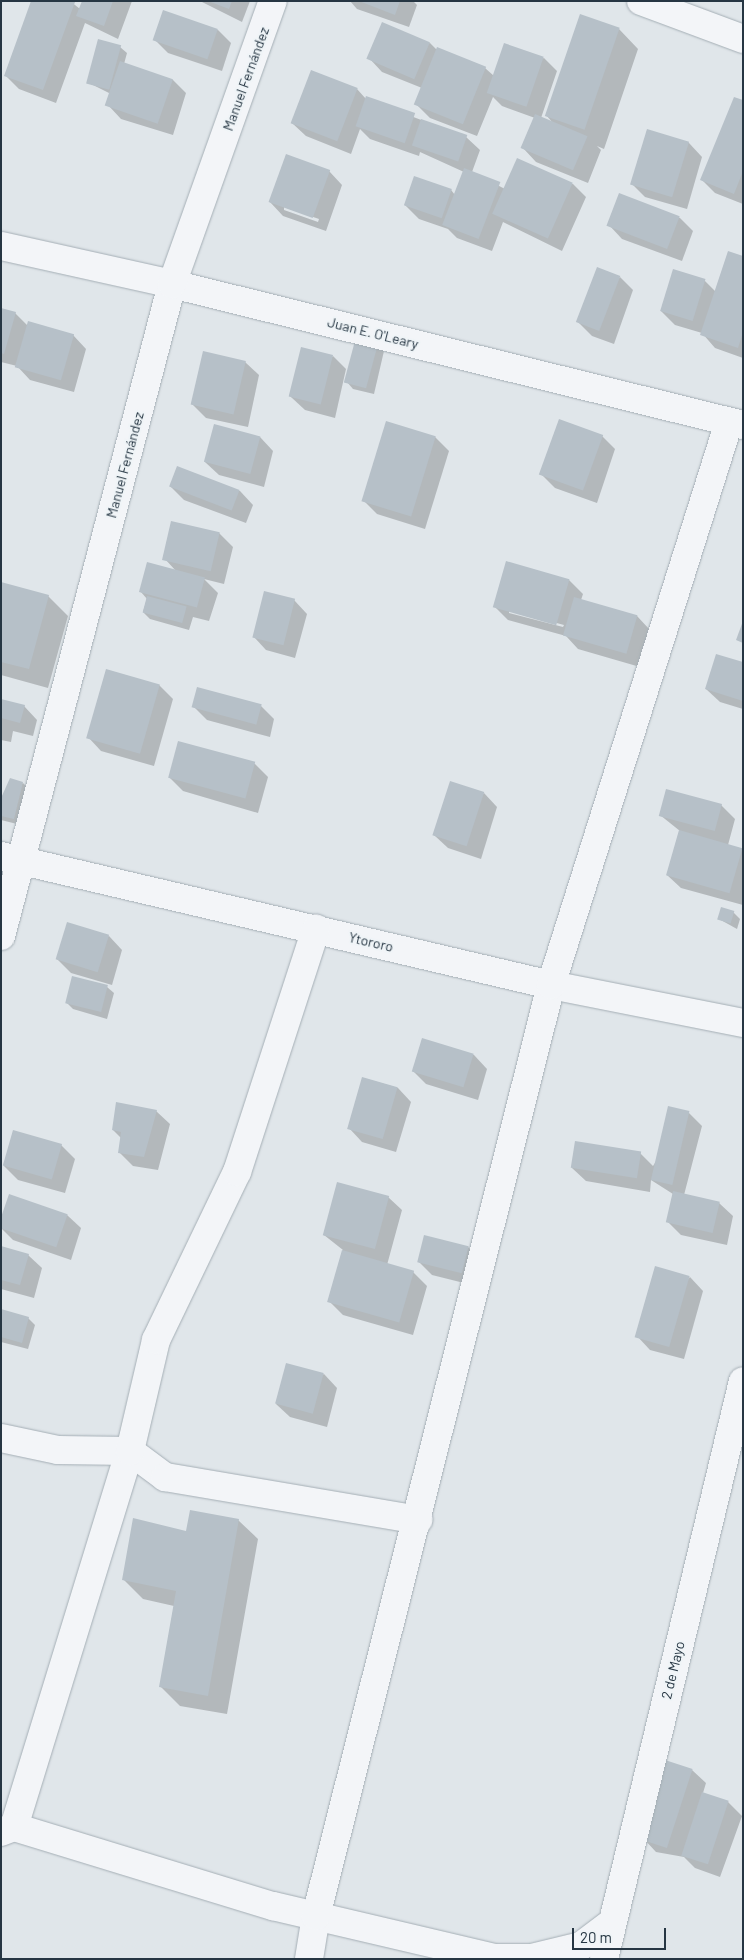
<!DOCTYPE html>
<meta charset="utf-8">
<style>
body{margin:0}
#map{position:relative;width:744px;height:1960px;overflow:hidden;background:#e0e6ea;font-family:Barlow,sans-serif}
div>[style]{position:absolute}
.shadow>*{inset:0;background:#0003}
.building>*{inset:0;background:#b6c0c8;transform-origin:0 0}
.roads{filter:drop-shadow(0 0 1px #a4aeb5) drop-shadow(0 0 1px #a4aeb5)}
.minor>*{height:28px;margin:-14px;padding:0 14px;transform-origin:14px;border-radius:14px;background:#f3f5f8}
span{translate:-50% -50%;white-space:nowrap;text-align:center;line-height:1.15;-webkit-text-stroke:4px #eff4f7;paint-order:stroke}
.street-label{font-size:14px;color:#263643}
.frame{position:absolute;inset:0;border:2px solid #263643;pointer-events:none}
.scale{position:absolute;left:572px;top:1928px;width:94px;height:22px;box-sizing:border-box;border:2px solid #263643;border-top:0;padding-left:6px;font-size:15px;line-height:18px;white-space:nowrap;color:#263643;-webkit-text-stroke:4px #eff4f7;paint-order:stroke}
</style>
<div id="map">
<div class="shadow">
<i style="clip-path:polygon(32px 1px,70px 1px,80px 9px,83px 1px,132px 1px,118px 39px,85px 23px,56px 103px,19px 89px,5px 75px)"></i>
<i style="clip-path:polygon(200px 1px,250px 1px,242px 22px)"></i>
<i style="clip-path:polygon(350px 1px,413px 1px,417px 5px,409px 27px,357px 9px)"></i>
<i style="clip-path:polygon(619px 29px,638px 49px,604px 149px,597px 146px,601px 150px,588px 183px,536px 162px,523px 148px,535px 118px,502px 106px,493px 97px,477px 136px,430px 118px,416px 104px,422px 88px,382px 72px,369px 58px,430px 43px,437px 50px,485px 68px,494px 76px,544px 58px,557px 71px,541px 118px,553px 123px,546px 115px)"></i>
<i style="clip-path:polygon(218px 30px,231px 43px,222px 71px,168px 53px,154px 39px)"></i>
<i style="clip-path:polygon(120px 47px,127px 53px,124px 64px,173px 80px,186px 93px,173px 135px,121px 119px,108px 105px,111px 94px,87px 82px)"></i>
<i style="clip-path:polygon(357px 89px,366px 99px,466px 137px,480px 150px,472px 172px,505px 189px,573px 184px,586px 197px,562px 251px,503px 222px,492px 251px,457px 238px,448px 229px,419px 219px,405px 205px,451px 190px,455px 195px,464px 172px,420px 152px,419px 156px,370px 139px,360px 129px,351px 154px,306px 136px,292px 123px)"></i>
<i style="clip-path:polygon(743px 102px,743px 204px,715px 193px,701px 179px)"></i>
<i style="clip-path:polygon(647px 131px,689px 143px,702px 157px,687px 209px,645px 197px,632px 184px)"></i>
<i style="clip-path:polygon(evenodd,329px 171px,342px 185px,326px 231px,283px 216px,270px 202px,329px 171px,284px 207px,319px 219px,318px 222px,284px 210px,284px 207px)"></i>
<i style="clip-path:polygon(619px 195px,680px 218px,693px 231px,682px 261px,622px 239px,609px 225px)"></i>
<i style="clip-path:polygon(743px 257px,743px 358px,715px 348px,702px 333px,675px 325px,661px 311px,704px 280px,716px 292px)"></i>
<i style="clip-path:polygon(620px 277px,633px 290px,614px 344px,592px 336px,579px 323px)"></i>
<i style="clip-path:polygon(1px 309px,15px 313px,28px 326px,73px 335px,86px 349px,74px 392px,30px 380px,17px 366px,1px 362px)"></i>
<i style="clip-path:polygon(378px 344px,384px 351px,374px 394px,353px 389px,347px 382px)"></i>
<i style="clip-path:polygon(333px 356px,346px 369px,335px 418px,305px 410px,291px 397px)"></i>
<i style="clip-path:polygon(245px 362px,259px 375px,248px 427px,206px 418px,192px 404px)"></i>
<i style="clip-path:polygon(215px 426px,260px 437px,273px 451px,264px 487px,219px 475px,205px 462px)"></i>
<i style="clip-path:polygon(602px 436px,615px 449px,597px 503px,555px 488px,542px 475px)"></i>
<i style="clip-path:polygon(435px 437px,449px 451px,425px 529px,377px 514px,363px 500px)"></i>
<i style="clip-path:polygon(170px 486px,240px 491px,253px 505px,246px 523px,184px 500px)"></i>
<i style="clip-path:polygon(219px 533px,233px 547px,224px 584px,204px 579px,218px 593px,209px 621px,193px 617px,189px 630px,150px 619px,143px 612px,147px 599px,141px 592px,176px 571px,165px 559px)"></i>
<i style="clip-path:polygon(evenodd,569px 580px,583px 594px,581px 600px,637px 616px,650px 630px,640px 667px,578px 649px,566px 636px,508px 620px,495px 607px,569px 580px,509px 610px,564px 625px,563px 627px,509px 613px,509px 610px)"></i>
<i style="clip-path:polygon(1px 583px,48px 596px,68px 616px,48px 688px,1px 675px)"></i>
<i style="clip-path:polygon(294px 600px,307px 614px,295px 658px,266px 650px,253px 636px)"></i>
<i style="clip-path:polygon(743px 664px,743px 709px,720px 702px,706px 689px)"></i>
<i style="clip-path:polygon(159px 685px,173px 699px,154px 766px,101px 751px,88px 737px)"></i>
<i style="clip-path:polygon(1px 700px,24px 706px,37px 720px,33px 736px,13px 731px,11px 742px,1px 740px)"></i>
<i style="clip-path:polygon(193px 706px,261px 706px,274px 719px,270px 737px,207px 720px)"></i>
<i style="clip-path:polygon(179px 742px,255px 764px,268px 777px,258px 813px,183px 791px,170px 778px)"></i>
<i style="clip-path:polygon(23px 783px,29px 789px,21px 825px,1px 820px,1px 799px)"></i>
<i style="clip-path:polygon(484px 793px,497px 807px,481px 859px,448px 848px,434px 835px)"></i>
<i style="clip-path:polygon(721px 805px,735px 819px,728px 845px,743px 849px,743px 905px,681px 888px,667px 875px,680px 831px,660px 815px)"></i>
<i style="clip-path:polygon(733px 912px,740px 919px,737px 929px,719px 919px)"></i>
<i style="clip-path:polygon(109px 936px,122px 950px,112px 985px,71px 973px,57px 959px)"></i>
<i style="clip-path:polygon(107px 987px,114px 993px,107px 1019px,73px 1009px,66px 1002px)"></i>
<i style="clip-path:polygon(422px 1040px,474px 1055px,487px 1069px,478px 1100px,426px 1084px,413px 1071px)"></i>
<i style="clip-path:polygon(363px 1078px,398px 1088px,411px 1102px,396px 1152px,362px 1142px,349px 1128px)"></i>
<i style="clip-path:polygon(156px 1111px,170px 1124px,158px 1170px,133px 1166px,119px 1152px,121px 1138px,113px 1130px)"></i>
<i style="clip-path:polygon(688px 1112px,702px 1126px,684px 1195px,719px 1203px,733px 1216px,727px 1245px,681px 1235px,667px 1221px,673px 1194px,651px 1180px,650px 1192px,586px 1181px,572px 1168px,640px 1153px,653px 1166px)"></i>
<i style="clip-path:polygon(61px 1145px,75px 1159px,65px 1193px,18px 1180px,4px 1166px)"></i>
<i style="clip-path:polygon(10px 1196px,67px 1215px,81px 1228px,71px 1260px,13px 1240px,1px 1228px)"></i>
<i style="clip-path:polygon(388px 1197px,402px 1210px,387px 1265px,413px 1272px,427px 1286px,413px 1335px,343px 1315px,329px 1301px,343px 1250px,324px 1235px)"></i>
<i style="clip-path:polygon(1px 1247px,28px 1255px,42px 1268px,34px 1298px,1px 1289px)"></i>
<i style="clip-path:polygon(468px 1247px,482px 1261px,476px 1286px,432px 1275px,418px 1261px)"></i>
<i style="clip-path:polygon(690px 1277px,703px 1291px,684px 1359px,650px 1350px,637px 1336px)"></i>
<i style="clip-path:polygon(1px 1311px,28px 1318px,35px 1325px,28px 1349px,1px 1342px)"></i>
<i style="clip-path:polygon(324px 1374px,337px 1388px,327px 1427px,290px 1417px,276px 1404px)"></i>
<i style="clip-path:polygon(238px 1520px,258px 1539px,227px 1714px,180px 1706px,160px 1686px,174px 1606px,143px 1599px,124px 1580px,187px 1532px)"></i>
<i style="clip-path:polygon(692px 1770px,706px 1783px,703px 1793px,728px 1802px,742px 1816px,720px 1877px,695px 1868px,684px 1857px,656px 1852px,643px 1838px)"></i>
</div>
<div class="building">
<i style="clip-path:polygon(31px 1px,75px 2px,43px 90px,4px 76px)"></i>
<i style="clip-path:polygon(82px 1px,113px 1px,104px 26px,76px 16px)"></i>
<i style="clip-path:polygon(208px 1px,232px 1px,229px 9px)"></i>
<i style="clip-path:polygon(359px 1px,400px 1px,395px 15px)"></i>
<i style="left:163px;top:10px;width:58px;height:32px;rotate:19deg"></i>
<i style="left:580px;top:14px;width:42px;height:108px;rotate:19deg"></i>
<i style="left:382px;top:22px;width:52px;height:40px;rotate:23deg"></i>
<i style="left:98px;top:39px;width:24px;height:46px;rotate:15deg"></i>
<i style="left:504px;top:43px;width:42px;height:53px;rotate:19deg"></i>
<i style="left:437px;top:47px;width:53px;height:62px;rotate:22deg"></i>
<i style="left:120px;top:61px;width:56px;height:47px;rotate:19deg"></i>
<i style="left:311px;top:70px;width:50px;height:57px;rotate:21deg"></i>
<i style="left:366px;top:96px;width:52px;height:32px;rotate:19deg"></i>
<i style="clip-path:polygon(734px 97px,743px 100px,743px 171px,734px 194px,700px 180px)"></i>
<i style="left:535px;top:114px;width:57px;height:37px;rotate:23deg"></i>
<i style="left:421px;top:119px;width:49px;height:28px;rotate:19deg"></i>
<i style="left:647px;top:129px;width:44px;height:58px;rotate:17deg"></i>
<i style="left:286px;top:154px;width:47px;height:51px;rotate:20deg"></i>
<i style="left:517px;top:158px;width:61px;height:61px;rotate:24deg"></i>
<i style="left:464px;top:168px;width:39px;height:61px;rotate:21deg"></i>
<i style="left:414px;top:176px;width:40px;height:31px;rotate:19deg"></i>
<i style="left:619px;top:193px;width:65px;height:35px;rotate:21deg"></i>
<i style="clip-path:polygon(728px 251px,743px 256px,743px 332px,738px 348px,700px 335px)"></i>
<i style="left:597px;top:267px;width:25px;height:59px;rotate:21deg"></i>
<i style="left:673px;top:269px;width:34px;height:44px;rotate:17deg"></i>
<i style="clip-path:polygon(1px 308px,16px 312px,4px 354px,1px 353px)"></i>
<i style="left:28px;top:321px;width:48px;height:48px;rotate:16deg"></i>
<i style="left:356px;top:337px;width:23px;height:47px;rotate:15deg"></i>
<i style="left:301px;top:347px;width:33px;height:51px;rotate:14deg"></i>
<i style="left:203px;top:351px;width:44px;height:55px;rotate:13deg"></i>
<i style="left:559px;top:419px;width:47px;height:59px;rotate:20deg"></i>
<i style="left:386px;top:421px;width:52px;height:84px;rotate:17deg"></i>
<i style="left:214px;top:424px;width:48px;height:39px;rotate:15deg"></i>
<i style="left:177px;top:466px;width:67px;height:22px;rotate:21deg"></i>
<i style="left:171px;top:521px;width:50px;height:40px;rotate:13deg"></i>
<i style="left:506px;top:561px;width:66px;height:48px;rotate:16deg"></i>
<i style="left:147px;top:562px;width:60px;height:31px;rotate:15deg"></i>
<i style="clip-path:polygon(1px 582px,49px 595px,29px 669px,1px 662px)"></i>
<i style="left:264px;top:591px;width:32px;height:48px;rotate:14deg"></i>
<i style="left:147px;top:596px;width:41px;height:17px;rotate:15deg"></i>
<i style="left:574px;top:597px;width:66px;height:40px;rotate:16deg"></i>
<i style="clip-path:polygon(743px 621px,743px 643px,736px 640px)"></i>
<i style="clip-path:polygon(716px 654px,743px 662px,743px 701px,705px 689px)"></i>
<i style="left:106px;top:669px;width:56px;height:72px;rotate:16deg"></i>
<i style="left:197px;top:687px;width:67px;height:21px;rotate:15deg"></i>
<i style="clip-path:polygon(1px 699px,25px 705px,20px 723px,1px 718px)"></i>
<i style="left:178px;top:741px;width:80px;height:38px;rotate:15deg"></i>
<i style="clip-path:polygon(10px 778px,23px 782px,14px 819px,1px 816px,1px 798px)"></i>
<i style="left:450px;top:781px;width:36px;height:57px;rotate:18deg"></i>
<i style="left:666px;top:789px;width:58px;height:28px;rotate:15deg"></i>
<i style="left:679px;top:830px;width:66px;height:47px;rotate:16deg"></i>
<i style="left:721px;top:907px;width:14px;height:13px;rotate:17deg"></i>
<i style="left:67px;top:922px;width:44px;height:39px;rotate:17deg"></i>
<i style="left:72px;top:976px;width:37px;height:28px;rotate:14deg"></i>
<i style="left:422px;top:1038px;width:54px;height:35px;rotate:17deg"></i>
<i style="left:362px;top:1077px;width:37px;height:54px;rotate:16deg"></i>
<i style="clip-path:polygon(116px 1102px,157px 1110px,144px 1157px,118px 1153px,121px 1132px,112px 1130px)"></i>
<i style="left:668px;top:1106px;width:22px;height:76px;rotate:13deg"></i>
<i style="left:13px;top:1130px;width:51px;height:37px;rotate:16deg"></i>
<i style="left:575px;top:1141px;width:67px;height:27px;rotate:9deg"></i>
<i style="left:337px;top:1182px;width:54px;height:55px;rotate:15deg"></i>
<i style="left:673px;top:1191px;width:48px;height:32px;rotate:13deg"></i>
<i style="left:9px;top:1194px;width:62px;height:35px;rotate:19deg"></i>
<i style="left:424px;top:1235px;width:46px;height:28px;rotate:14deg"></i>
<i style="clip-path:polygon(1px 1246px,29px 1254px,20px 1285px,1px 1280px)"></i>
<i style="left:342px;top:1250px;width:75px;height:54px;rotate:16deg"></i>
<i style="left:655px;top:1266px;width:36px;height:74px;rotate:16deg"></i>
<i style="clip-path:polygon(1px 1309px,29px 1317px,22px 1343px,1px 1337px)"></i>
<i style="left:286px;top:1363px;width:39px;height:42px;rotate:15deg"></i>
<i style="clip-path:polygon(190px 1510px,239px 1519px,208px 1696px,159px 1687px,176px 1591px,122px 1580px,133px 1518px,186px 1531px)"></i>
<i style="left:665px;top:1760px;width:29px;height:83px;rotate:18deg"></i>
<i style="left:702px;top:1792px;width:28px;height:67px;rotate:18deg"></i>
</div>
<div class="roads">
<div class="minor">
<i style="left:641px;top:1px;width:109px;rotate:20.4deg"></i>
<i style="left:1px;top:246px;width:175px;rotate:12.5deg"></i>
<i style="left:172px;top:284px;width:588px;rotate:13.87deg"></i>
<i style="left:1px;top:856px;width:565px;rotate:13.2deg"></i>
<i style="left:551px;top:985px;width:196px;rotate:11.2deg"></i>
<i style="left:1px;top:936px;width:674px;rotate:-75.3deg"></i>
<i style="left:172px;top:284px;width:300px;rotate:-70.4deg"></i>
<i style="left:1px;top:1438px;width:58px;rotate:11.9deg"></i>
<i style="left:58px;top:1450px;width:72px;rotate:0.8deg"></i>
<i style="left:130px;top:1451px;width:44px;rotate:36.6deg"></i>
<i style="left:165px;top:1477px;width:257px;rotate:9.6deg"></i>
<i style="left:14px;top:1827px;width:393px;rotate:-72.9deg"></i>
<i style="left:130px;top:1451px;width:114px;rotate:-76.8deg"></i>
<i style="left:156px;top:1340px;width:187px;rotate:-64.3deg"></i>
<i style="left:237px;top:1172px;width:256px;rotate:-72deg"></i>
<i style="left:1px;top:1832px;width:14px;rotate:-21deg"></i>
<i style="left:14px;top:1827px;width:271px;rotate:17deg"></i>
<i style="left:273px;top:1906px;width:227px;rotate:13.2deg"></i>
<i style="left:494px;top:1958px;width:37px"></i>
<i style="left:531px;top:1958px;width:51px;rotate:-13.5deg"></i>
<i style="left:581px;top:1946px;width:39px;rotate:-37deg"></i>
<i style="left:309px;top:1959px;width:44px;rotate:-80.8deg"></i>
<i style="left:316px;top:1916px;width:960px;rotate:-75.83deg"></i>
<i style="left:551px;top:985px;width:590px;rotate:-72.45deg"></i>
<i style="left:604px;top:1959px;width:594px;rotate:-76.48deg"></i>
</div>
</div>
<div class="street-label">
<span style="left:246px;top:79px;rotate:-70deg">Manuel Fernández</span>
<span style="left:373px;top:333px;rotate:14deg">Juan E. O'Leary</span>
<span style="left:125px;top:465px;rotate:-75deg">Manuel Fernández</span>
<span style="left:371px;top:942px;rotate:13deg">Ytororo</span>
<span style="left:673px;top:1670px;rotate:-76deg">2 de Mayo</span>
</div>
<div class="frame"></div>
<div class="scale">20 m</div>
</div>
